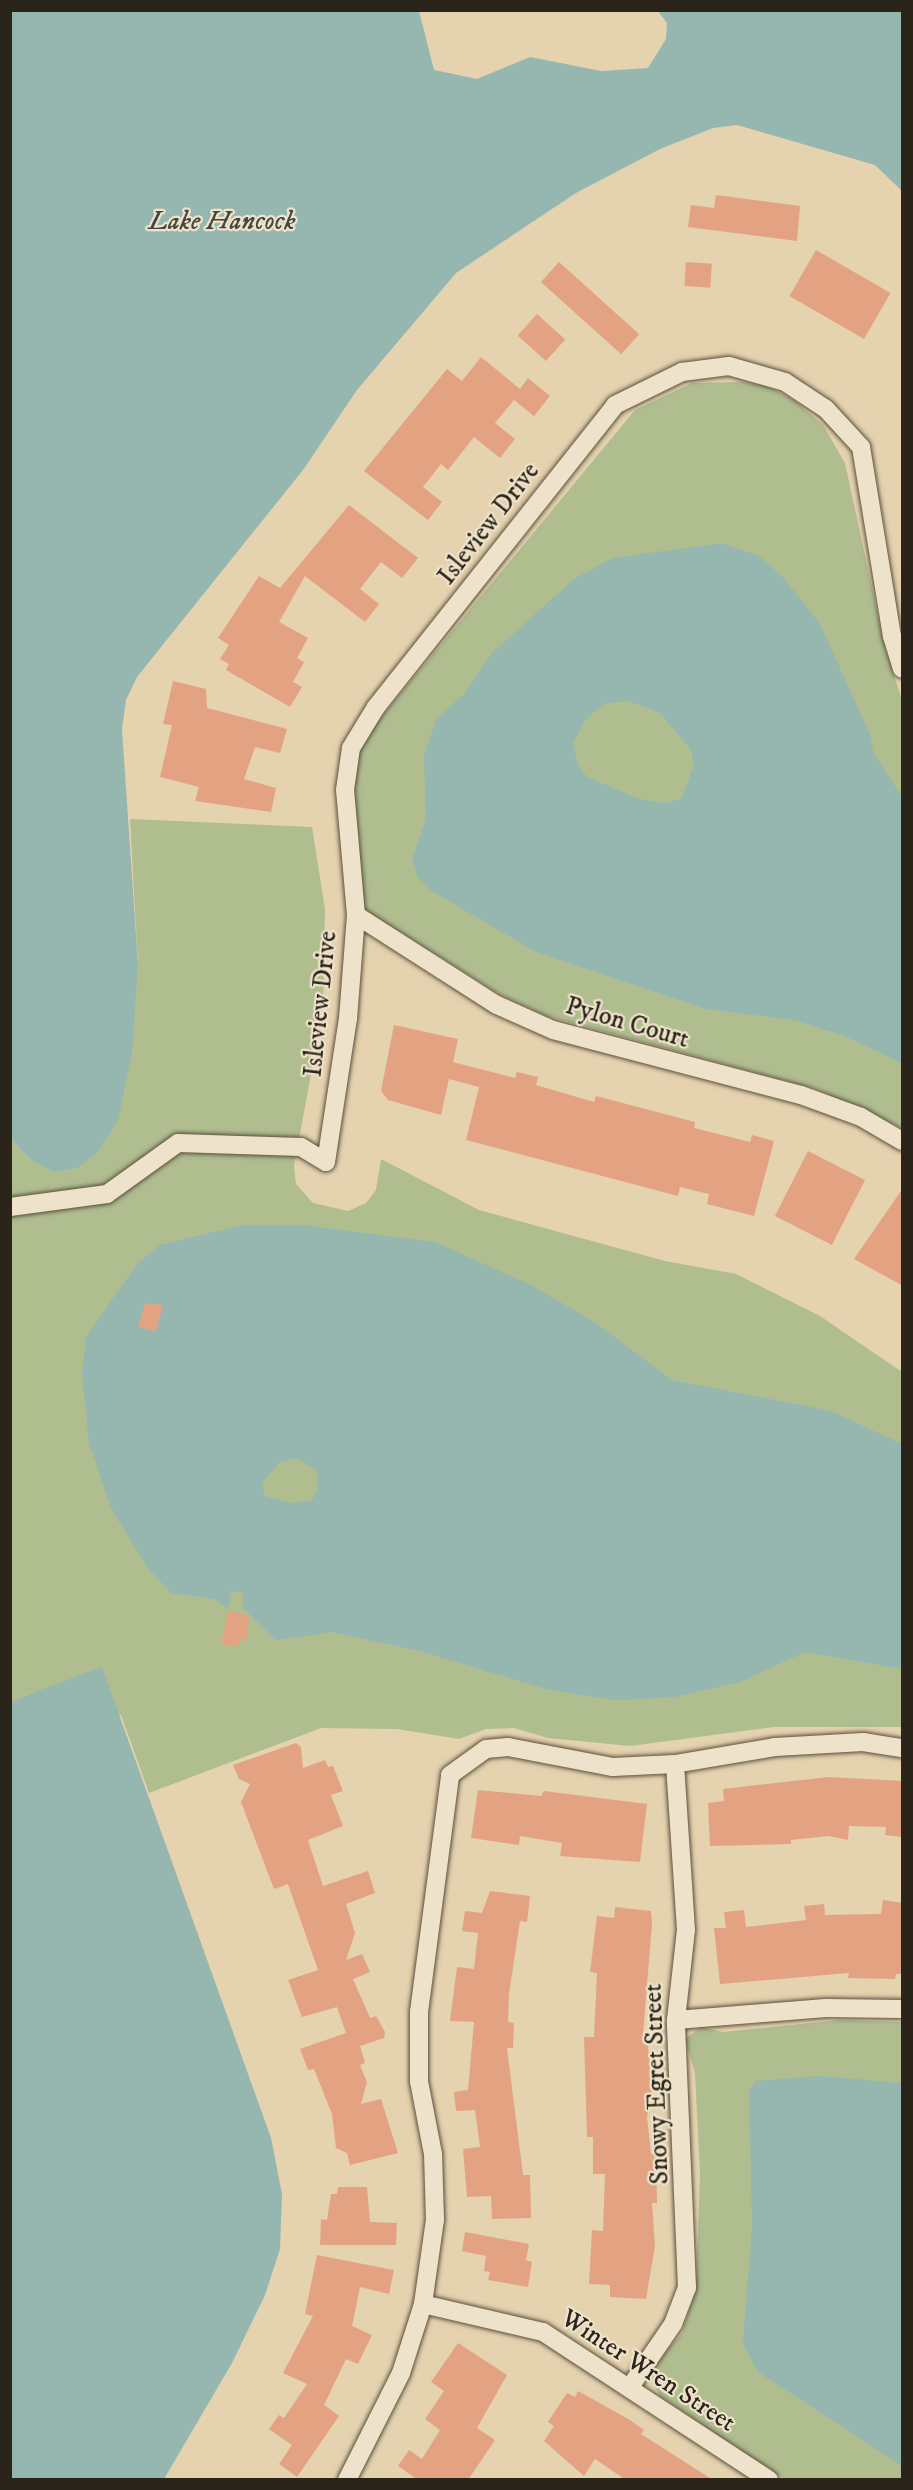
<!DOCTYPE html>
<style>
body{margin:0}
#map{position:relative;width:913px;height:2490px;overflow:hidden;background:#e5d2ae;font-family:"IM FELL DW Pica",serif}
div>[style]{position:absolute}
.green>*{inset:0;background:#afbd8f}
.water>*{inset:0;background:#96b6b0}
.building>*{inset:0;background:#e3a383;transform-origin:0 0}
.roads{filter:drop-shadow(0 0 2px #5a503f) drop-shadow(0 0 2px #5a503f)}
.street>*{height:18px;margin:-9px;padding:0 9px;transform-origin:9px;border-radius:9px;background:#eee2ca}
span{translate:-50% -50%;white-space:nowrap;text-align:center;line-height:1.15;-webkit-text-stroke:4.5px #eee2ca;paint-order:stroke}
.street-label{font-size:26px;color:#2b241a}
.water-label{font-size:27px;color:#464840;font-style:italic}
.frame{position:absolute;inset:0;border:12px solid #2b241a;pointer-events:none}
</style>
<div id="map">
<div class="green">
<i style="clip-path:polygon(743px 382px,767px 386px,795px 401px,823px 425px,845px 463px,884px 644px,902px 700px,902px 1128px,817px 1089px,547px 1016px,501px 995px,364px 909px,351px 784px,353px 760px,364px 738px,635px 410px,692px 383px)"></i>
<i style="clip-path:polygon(130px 819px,312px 827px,325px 909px,323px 1009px,294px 1166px,296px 1184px,313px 1203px,348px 1211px,366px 1203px,376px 1190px,381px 1159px,479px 1210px,665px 1261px,736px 1274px,820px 1316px,902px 1372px,902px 1727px,773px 1727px,630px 1746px,548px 1738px,514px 1728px,486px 1729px,459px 1739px,397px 1729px,321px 1728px,149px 1793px,121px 1715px,32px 1693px,11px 1701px,10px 1138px,31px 1160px,138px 964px)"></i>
<i style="clip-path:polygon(840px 2020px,902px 2022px,902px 2479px,784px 2479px,660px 2396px,647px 2374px,682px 2333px,696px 2290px,700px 2174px,695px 2073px,685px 2039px,701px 2027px,723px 2032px)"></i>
</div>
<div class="water">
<i style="clip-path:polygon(11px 10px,419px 11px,434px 70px,477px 79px,530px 57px,601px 71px,648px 68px,666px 39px,667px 23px,658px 11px,902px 11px,902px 191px,875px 165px,737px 125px,713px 128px,660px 149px,576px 193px,456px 273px,357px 390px,303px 470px,137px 677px,126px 700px,122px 729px,138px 964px,132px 1053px,118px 1120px,98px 1152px,77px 1168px,55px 1172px,31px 1160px,10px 1138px)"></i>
<i style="clip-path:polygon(evenodd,722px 543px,759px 556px,783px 577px,820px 624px,871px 737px,873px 752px,902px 797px,902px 1063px,845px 1036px,794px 1020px,706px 1009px,536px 952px,430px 890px,417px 876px,412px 859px,426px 819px,424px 756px,436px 719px,463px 695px,492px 653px,574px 579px,613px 558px,722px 543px,628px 701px,660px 713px,691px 750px,694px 765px,682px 798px,666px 803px,640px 799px,587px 777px,578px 765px,573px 742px,587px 718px,604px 704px,628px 701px)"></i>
<i style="clip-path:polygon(evenodd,243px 1225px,303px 1225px,435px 1242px,531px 1285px,593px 1321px,672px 1380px,831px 1411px,902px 1444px,902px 1669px,805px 1652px,740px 1682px,675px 1697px,616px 1700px,550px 1690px,416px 1650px,332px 1632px,276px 1640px,243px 1608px,243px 1592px,231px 1591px,228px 1609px,215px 1599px,171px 1593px,148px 1568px,111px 1509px,89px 1442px,82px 1373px,86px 1337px,137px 1264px,159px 1245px,243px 1225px,296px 1458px,317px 1471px,317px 1492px,311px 1501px,289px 1503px,265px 1496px,262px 1483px,279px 1463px,296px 1458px)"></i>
<i style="clip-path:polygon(102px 1667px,271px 2138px,282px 2194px,280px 2249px,265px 2295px,232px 2363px,164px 2479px,11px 2479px,11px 1701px)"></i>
<i style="clip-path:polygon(819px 2076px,902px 2083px,902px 2466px,758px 2372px,743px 2344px,752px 2226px,749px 2091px,756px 2081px)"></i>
</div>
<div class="building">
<i style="clip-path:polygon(716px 195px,800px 206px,797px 241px,688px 227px,691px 205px,714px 208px)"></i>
<i style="left:816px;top:250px;width:86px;height:53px;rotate:30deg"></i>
<i style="left:559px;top:262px;width:108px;height:27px;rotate:42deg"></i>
<i style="left:686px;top:262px;width:26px;height:24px;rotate:4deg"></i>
<i style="left:537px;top:314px;width:38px;height:29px;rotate:42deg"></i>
<i style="clip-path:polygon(481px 357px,520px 389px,528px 378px,550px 396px,534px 416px,514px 400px,495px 423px,515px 439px,500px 458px,474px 437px,448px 470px,441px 464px,423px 487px,442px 502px,428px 520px,364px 471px,447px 369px,462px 381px)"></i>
<i style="clip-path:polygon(349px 505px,418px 558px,402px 578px,381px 562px,360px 589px,379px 604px,365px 622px,305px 576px,279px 622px,308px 638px,297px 658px,304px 662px,293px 682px,302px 687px,290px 707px,226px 670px,229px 664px,220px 659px,229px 645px,218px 638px,259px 576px,280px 588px)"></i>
<i style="clip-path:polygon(173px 681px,206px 689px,207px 708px,287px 729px,280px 753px,255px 747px,244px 779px,276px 788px,271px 812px,195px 801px,199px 787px,160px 777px,172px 725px,163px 724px)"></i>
<i style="clip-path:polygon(394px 1025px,458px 1039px,453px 1062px,515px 1078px,517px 1072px,538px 1077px,536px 1085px,594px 1102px,596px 1096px,695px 1122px,694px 1128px,750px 1142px,752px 1135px,774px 1141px,754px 1216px,707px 1204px,709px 1194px,680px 1187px,678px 1196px,466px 1140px,479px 1087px,449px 1079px,441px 1115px,388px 1100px,381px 1091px)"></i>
<i style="left:808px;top:1151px;width:64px;height:73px;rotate:27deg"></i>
<i style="clip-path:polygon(903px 1188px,903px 1286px,854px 1259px)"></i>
<i style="clip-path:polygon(145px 1303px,163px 1305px,156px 1331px,138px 1327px)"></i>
<i style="clip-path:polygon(228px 1611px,249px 1615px,246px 1641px,239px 1640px,238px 1647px,221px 1644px)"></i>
<i style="clip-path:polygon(296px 1743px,301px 1747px,303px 1768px,325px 1760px,328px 1767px,333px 1766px,343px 1791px,331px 1795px,343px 1826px,308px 1840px,323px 1886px,368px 1871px,375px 1893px,346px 1904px,355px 1933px,346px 1960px,362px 1954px,370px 1972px,353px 1979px,370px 2018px,376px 2016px,385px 2032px,384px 2038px,360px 2046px,365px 2063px,360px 2065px,367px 2082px,361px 2104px,381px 2099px,398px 2153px,350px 2165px,347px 2153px,336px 2148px,332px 2114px,314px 2069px,308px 2070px,300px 2049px,346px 2033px,337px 2007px,302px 2017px,288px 1980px,318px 1970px,288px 1884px,274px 1889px,241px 1802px,250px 1784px,239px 1779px,233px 1765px)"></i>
<i style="clip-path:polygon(829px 1777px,903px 1781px,903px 1837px,885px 1835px,886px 1827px,849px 1826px,848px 1840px,829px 1836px,791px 1840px,791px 1844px,710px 1846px,708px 1803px,724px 1801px,723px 1789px)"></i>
<i style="clip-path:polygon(478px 1790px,541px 1796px,544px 1791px,647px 1804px,640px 1862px,560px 1856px,562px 1843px,520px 1836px,519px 1845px,471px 1838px)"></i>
<i style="clip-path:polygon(490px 1891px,530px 1896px,527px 1922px,520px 1921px,509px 1994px,508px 2022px,514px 2023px,513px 2048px,507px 2048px,523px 2175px,530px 2175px,531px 2218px,492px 2219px,491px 2196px,467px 2197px,463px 2149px,480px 2147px,475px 2110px,456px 2111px,454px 2092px,468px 2090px,474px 2022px,450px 2021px,457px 1967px,474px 1969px,478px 1933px,462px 1931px,465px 1911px,482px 1913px)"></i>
<i style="clip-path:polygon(883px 1900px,903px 1903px,903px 1974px,896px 1974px,895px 1979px,848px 1978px,849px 1973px,720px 1984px,714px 1928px,726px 1928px,724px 1912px,744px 1910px,746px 1927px,806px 1920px,804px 1906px,824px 1904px,825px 1915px,881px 1914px)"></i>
<i style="clip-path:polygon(615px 1907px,651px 1911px,652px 1923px,643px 2035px,647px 2034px,652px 2091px,647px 2117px,651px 2154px,656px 2154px,657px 2203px,652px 2203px,655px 2246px,646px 2299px,610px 2297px,610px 2285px,589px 2284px,592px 2230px,603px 2231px,605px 2174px,593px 2174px,593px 2137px,587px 2137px,584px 2037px,594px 2037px,597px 1973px,590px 1972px,597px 1916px,614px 1918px)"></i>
<i style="clip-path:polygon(338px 2187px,367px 2187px,370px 2222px,397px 2223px,396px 2245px,320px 2245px,321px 2219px,327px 2220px,331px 2194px,337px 2194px)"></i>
<i style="clip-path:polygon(465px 2232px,529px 2244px,526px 2260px,532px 2262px,528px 2287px,488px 2280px,490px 2272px,484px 2271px,486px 2256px,462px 2251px)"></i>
<i style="clip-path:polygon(317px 2255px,394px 2270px,389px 2294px,360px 2287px,352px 2326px,372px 2335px,358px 2364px,346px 2359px,324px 2405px,339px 2416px,297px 2477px,279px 2464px,292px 2445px,269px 2429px,279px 2415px,284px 2418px,307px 2384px,283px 2373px,313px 2316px,305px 2314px)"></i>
<i style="clip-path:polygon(458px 2343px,507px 2375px,477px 2428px,495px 2440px,468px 2480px,418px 2480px,398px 2466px,409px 2450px,422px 2459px,440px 2430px,425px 2419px,444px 2391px,431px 2382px)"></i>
<i style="clip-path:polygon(578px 2391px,630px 2420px,644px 2430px,641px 2434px,713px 2480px,626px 2480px,595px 2459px,584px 2476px,544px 2441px,554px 2426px,548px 2422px,567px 2393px,575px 2397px)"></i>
</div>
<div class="roads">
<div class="street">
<i style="left:356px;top:915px;width:167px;rotate:32.6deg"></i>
<i style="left:497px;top:1005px;width:61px;rotate:24.1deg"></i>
<i style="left:553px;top:1030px;width:256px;rotate:14.7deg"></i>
<i style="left:801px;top:1095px;width:64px;rotate:20.1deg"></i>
<i style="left:861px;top:1117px;width:48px;rotate:30.3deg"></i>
<i style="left:10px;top:1207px;width:98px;rotate:-7.6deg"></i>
<i style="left:107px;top:1194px;width:87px;rotate:-35.7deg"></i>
<i style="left:178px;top:1143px;width:123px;rotate:1.9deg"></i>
<i style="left:301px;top:1147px;width:29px;rotate:31deg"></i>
<i style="left:326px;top:1162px;width:145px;rotate:-81.3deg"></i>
<i style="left:348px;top:1019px;width:104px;rotate:-85.6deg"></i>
<i style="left:356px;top:915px;width:125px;rotate:-95deg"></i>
<i style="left:345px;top:790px;width:42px;rotate:-81.9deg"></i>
<i style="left:351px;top:748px;width:48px;rotate:-58.6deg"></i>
<i style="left:376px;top:707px;width:385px;rotate:-51.6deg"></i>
<i style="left:615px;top:405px;width:75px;rotate:-26.2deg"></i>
<i style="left:682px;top:372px;width:47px;rotate:-7.3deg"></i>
<i style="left:729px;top:366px;width:58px;rotate:15.9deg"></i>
<i style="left:785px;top:382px;width:49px;rotate:33.4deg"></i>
<i style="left:826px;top:409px;width:52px;rotate:47.4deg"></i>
<i style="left:861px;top:447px;width:192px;rotate:80.7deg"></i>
<i style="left:892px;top:636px;width:34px;rotate:73deg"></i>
<i style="left:676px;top:2020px;width:150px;rotate:-4.6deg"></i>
<i style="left:826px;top:2008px;width:76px;rotate:0.8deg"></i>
<i style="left:423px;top:2304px;width:123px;rotate:13.1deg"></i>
<i style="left:543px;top:2332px;width:270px;rotate:33.2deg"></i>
<i style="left:630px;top:2387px;width:76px;rotate:-55.7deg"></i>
<i style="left:673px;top:2324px;width:39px;rotate:-69deg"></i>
<i style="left:687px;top:2288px;width:268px;rotate:-92.4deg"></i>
<i style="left:676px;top:2020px;width:91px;rotate:-83.7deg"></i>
<i style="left:686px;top:1930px;width:166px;rotate:-93.8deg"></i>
<i style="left:347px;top:2480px;width:120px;rotate:-63.2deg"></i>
<i style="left:401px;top:2373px;width:72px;rotate:-72.3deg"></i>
<i style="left:423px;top:2304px;width:85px;rotate:-81.9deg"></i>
<i style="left:435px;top:2220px;width:66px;rotate:-91.7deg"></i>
<i style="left:433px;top:2154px;width:74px;rotate:-100.9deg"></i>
<i style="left:419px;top:2081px;width:69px;rotate:-90deg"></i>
<i style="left:419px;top:2012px;width:239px;rotate:-82.5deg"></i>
<i style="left:450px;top:1775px;width:44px;rotate:-35.8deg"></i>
<i style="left:486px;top:1749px;width:22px;rotate:-5deg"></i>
<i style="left:508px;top:1747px;width:107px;rotate:10.8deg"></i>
<i style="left:613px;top:1767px;width:62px;rotate:-2.8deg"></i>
<i style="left:675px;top:1764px;width:101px;rotate:-9.6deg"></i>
<i style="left:775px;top:1747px;width:88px;rotate:-3.3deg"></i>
<i style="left:863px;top:1742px;width:39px;rotate:9deg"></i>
</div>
</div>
<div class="street-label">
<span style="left:489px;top:524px;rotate:-52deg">Isleview Drive</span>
<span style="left:321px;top:1004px;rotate:-84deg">Isleview Drive</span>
<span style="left:627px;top:1023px;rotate:16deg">Pylon Court</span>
<span style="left:657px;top:2084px;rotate:-92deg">Snowy Egret Street</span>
<span style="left:648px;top:2371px;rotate:33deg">Winter Wren Street</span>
</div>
<div class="water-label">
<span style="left:222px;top:222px">Lake Hancock</span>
</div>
<div class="frame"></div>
</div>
